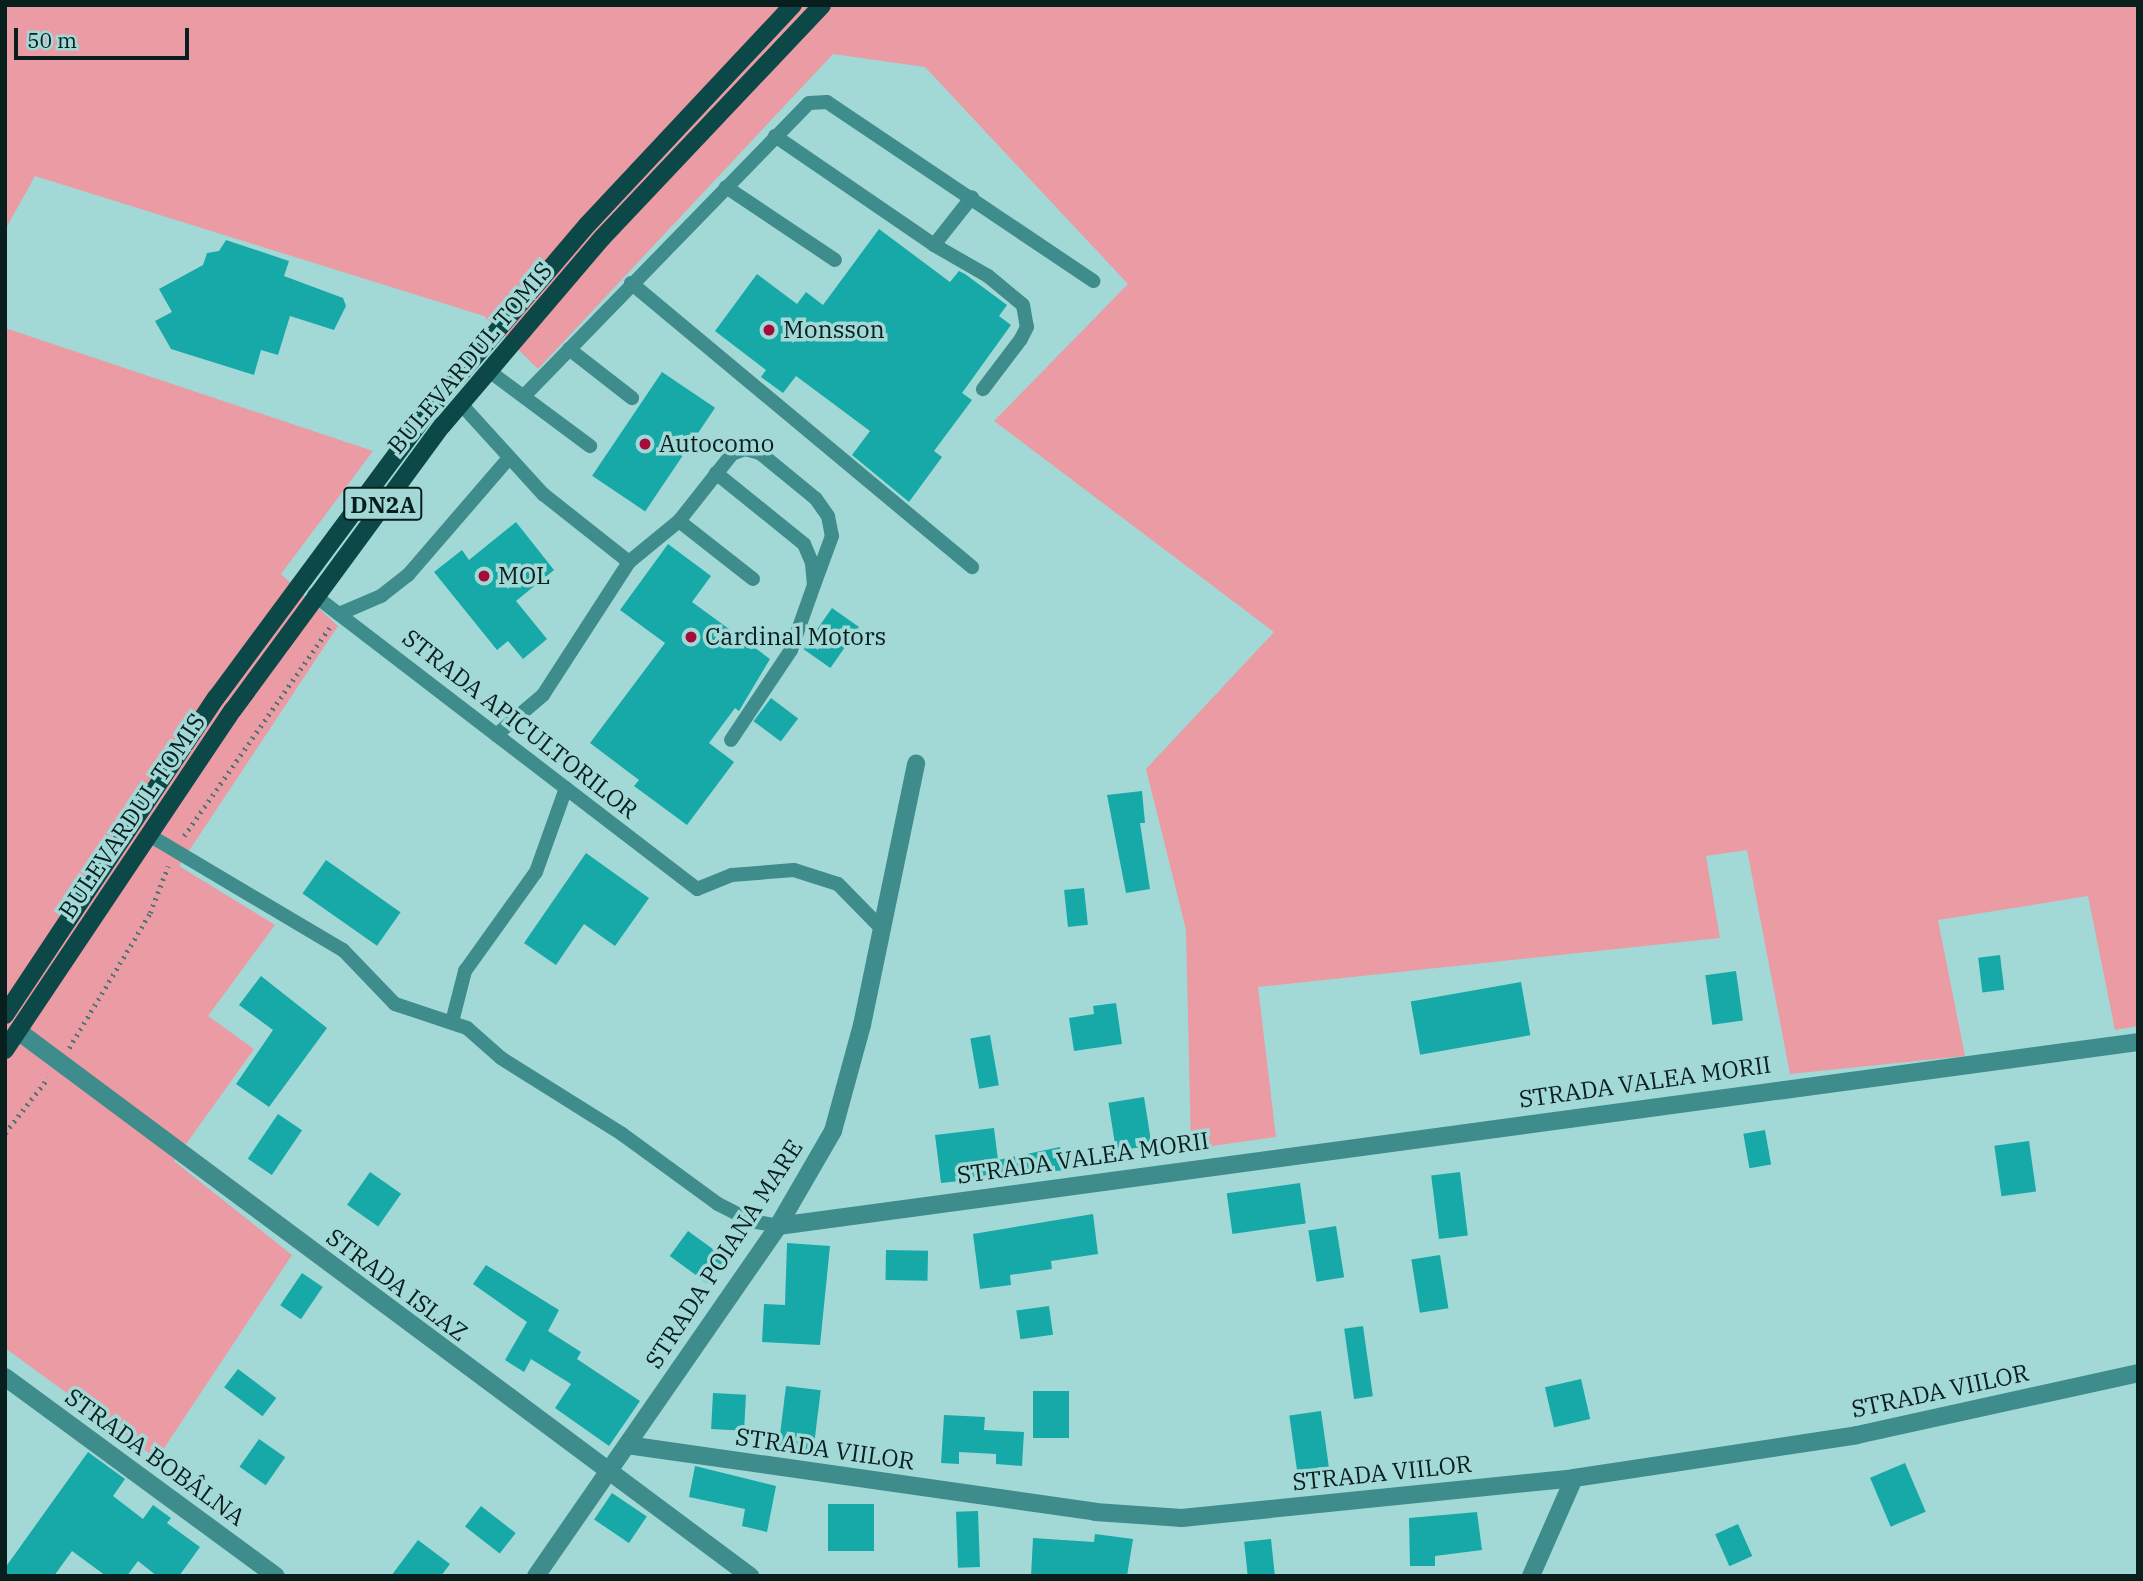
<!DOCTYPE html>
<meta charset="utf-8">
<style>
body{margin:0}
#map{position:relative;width:2143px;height:1581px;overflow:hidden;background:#a2d9d7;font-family:"IBM Plex Serif",serif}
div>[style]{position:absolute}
.green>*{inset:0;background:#ea9ba3}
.building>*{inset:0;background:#17a9a7;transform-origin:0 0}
.path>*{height:4.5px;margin-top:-2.25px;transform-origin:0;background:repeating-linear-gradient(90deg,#507675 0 2px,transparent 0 7px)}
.service>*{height:14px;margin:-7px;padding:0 7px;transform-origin:7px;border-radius:7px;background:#3e8c8b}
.minor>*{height:18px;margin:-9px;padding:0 9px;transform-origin:9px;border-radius:9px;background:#3e8c8b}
.primary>*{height:18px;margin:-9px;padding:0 9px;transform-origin:9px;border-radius:9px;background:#0b4847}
.dots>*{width:19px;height:19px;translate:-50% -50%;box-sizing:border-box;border:4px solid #a2d9d7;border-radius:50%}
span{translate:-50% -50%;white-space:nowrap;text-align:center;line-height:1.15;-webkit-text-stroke:7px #a2d9d7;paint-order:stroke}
.shield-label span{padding:2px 5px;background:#a2d9d7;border:2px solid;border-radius:5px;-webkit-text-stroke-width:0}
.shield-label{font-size:23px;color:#081f1e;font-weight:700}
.poi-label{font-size:24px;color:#081f1e}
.left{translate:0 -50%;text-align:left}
.street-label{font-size:24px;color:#081f1e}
.frame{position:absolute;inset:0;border:7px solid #081f1e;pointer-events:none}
.scale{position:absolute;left:14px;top:28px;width:175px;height:32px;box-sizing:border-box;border:4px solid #081f1e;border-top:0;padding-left:9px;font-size:21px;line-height:24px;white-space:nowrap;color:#081f1e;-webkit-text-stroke:5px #a2d9d7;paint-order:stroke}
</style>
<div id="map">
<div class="green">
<i style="clip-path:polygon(5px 5px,2138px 5px,2138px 1026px,2115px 1030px,2088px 896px,1938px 920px,1965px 1056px,1790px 1074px,1747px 850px,1706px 856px,1720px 938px,1258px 987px,1276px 1137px,1191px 1149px,1186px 930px,1146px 769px,1274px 632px,994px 421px,1128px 284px,925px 67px,833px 54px,538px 369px,484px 316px,35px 176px,5px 230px)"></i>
<i style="clip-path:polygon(5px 328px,373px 451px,281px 574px,338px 626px,179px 866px,275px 925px,208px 1016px,254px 1049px,174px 1161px,292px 1255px,157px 1459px,5px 1348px)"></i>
</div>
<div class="building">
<i style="clip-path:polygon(879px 229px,950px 282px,959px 271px,965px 274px,1007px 305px,999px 316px,1011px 325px,962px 393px,972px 400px,934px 451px,942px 457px,909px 502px,852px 455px,870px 431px,796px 376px,783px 393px,761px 377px,766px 370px,715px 331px,757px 274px,797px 304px,806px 292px,823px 305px)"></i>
<i style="clip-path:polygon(226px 240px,289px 261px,284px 276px,343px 298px,346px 306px,334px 330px,290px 316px,278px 355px,261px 350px,254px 375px,171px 349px,155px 321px,172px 312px,159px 289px,203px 265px,207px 253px,219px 251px)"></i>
<i style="left:662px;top:372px;width:64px;height:125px;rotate:34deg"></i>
<i style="clip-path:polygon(516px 522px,554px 570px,516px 601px,547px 639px,523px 659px,508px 641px,497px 650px,434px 572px,462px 550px,469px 560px)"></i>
<i style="clip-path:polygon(668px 544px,711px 576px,692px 602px,770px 659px,739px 711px,735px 708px,709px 743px,734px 762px,687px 825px,634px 786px,639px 780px,590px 743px,665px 643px,620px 610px)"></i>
<i style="left:832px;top:608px;width:33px;height:50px;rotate:35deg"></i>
<i style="left:771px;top:698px;width:34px;height:29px;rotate:37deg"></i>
<i style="clip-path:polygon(1142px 791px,1145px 823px,1140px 823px,1150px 889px,1126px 893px,1107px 795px)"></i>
<i style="clip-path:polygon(586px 853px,649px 898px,615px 946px,584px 924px,556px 965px,524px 943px)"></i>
<i style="left:326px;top:860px;width:91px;height:41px;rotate:35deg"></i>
<i style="left:1084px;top:888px;width:37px;height:20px;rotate:84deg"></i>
<i style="left:2000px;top:955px;width:35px;height:22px;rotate:83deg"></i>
<i style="left:1736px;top:971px;width:50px;height:31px;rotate:82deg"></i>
<i style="clip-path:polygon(261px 976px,327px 1028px,269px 1107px,236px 1084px,273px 1030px,239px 1005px)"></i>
<i style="left:1521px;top:982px;width:54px;height:112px;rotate:80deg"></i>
<i style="clip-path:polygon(1116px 1003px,1122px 1044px,1074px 1051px,1069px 1018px,1094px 1014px,1093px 1006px)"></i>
<i style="left:990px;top:1035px;width:51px;height:20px;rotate:80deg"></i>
<i style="left:1144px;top:1097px;width:49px;height:36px;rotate:81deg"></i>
<i style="left:278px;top:1114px;width:29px;height:54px;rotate:34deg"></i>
<i style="clip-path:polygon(994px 1128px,998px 1160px,1060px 1147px,1065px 1170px,941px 1183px,935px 1135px)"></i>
<i style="left:1765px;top:1130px;width:35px;height:22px;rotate:80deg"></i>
<i style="left:2029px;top:1141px;width:51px;height:35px;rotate:82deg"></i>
<i style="left:370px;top:1172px;width:38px;height:40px;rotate:35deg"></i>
<i style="left:1460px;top:1172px;width:64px;height:29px;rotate:83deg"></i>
<i style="left:1300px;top:1183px;width:41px;height:74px;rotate:82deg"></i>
<i style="clip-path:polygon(1093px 1214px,1098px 1254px,1051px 1261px,1052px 1269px,1010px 1275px,1011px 1285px,980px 1289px,973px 1234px)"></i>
<i style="left:1336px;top:1226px;width:52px;height:28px;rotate:81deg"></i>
<i style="left:688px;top:1231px;width:46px;height:31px;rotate:36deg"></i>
<i style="clip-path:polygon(787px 1243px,830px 1246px,820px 1345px,762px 1342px,764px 1304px,785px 1305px)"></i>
<i style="left:886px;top:1250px;width:42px;height:30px;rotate:1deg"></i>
<i style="left:1440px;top:1255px;width:54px;height:29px;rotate:81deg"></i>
<i style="clip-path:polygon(486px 1265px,559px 1310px,548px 1331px,581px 1352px,577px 1359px,640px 1401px,609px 1446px,555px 1408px,571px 1384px,531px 1359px,524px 1372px,505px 1360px,527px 1322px,473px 1284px)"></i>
<i style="left:302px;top:1273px;width:25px;height:39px;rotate:34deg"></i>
<i style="left:1049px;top:1306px;width:29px;height:33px;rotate:82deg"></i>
<i style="left:1363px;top:1326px;width:71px;height:19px;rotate:82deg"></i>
<i style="left:238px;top:1369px;width:48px;height:23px;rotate:37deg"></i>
<i style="left:1581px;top:1379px;width:41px;height:37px;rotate:77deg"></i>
<i style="left:786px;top:1386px;width:35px;height:61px;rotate:7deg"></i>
<i style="left:1033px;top:1391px;width:36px;height:47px"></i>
<i style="left:713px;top:1393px;width:33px;height:36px;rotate:3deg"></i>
<i style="left:1321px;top:1411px;width:65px;height:32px;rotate:82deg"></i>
<i style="clip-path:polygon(944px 1415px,985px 1417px,984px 1430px,1024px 1432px,1022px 1466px,996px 1464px,996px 1454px,959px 1452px,959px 1464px,941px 1463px)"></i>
<i style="left:259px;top:1439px;width:32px;height:34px;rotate:35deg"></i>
<i style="clip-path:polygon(88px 1452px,125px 1479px,113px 1496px,143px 1519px,153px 1505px,171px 1518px,167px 1523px,200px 1547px,179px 1576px,157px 1576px,138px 1561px,127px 1576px,106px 1576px,72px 1551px,54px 1576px,5px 1576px,5px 1568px)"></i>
<i style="left:1905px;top:1463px;width:53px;height:38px;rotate:67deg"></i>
<i style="clip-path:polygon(695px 1466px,776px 1486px,767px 1532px,742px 1526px,745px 1509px,689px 1497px)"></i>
<i style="left:612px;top:1493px;width:42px;height:32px;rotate:34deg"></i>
<i style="left:828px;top:1504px;width:46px;height:47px"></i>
<i style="left:481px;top:1506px;width:44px;height:26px;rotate:38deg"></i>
<i style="left:978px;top:1511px;width:56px;height:22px;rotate:88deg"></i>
<i style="clip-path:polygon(1477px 1512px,1482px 1550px,1435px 1556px,1435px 1566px,1410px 1566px,1409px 1518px)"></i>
<i style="left:1738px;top:1524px;width:35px;height:25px;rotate:66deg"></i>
<i style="clip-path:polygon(1095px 1534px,1133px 1539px,1127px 1576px,1031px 1576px,1033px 1538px,1094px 1542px)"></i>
<i style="left:1271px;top:1539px;width:37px;height:27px;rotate:84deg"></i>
<i style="clip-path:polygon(418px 1540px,450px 1564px,441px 1576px,391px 1576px)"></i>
</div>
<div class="path">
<i style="left:184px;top:836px;width:254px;rotate:-55.1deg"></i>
<i style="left:69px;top:1048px;width:157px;rotate:-59deg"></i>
<i style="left:150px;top:913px;width:50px;rotate:-69deg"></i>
<i style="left:5px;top:1133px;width:70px;rotate:-52deg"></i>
</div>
<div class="service">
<i style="left:775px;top:136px;width:193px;rotate:34.4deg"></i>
<i style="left:934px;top:245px;width:62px;rotate:29.9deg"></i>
<i style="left:988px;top:276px;width:45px;rotate:39.6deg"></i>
<i style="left:1023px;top:305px;width:22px;rotate:80deg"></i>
<i style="left:1027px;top:327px;width:13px;rotate:117deg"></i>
<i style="left:1021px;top:339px;width:63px;rotate:127.2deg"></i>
<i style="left:726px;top:187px;width:131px;rotate:33.8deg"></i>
<i style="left:934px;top:245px;width:61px;rotate:-51.6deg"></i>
<i style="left:631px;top:283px;width:444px;rotate:39.8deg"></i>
<i style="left:569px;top:349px;width:80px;rotate:37.9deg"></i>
<i style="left:489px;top:371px;width:126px;rotate:36.6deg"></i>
<i style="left:525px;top:395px;width:407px;rotate:-45.8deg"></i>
<i style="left:809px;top:103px;width:18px;rotate:-3deg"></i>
<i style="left:827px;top:102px;width:321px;rotate:33.9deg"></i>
<i style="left:461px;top:404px;width:122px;rotate:47.7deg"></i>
<i style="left:543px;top:494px;width:110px;rotate:38.3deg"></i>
<i style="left:716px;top:473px;width:113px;rotate:38.9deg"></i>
<i style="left:804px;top:544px;width:21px;rotate:67deg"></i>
<i style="left:812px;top:563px;width:22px;rotate:85deg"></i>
<i style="left:814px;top:585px;width:69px;rotate:109.5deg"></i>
<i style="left:791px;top:650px;width:108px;rotate:123.7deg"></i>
<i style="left:679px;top:521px;width:94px;rotate:38.1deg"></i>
<i style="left:314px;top:595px;width:483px;rotate:37.5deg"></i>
<i style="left:697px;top:889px;width:38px;rotate:-22deg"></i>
<i style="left:732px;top:875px;width:62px;rotate:-4.6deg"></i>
<i style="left:794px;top:870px;width:46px;rotate:17.7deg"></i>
<i style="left:838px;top:884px;width:63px;rotate:45.6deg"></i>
<i style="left:339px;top:614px;width:46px;rotate:-23.2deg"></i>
<i style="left:381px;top:596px;width:34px;rotate:-38deg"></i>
<i style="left:408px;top:575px;width:153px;rotate:-49.2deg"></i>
<i style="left:496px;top:735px;width:62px;rotate:-40.4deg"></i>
<i style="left:543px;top:695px;width:158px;rotate:-57.1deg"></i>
<i style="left:629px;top:562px;width:65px;rotate:-39.4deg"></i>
<i style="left:679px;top:521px;width:85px;rotate:-51.7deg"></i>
<i style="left:732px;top:454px;width:14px;rotate:-21deg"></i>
<i style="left:745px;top:449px;width:16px;rotate:15deg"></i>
<i style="left:760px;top:453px;width:72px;rotate:39.4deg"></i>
<i style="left:816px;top:499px;width:21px;rotate:55deg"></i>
<i style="left:828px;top:516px;width:20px;rotate:79deg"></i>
<i style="left:832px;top:536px;width:52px;rotate:110.2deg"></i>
<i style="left:149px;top:835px;width:226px;rotate:30.7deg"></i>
<i style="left:343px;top:950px;width:75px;rotate:46.1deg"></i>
<i style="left:395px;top:1004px;width:76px;rotate:18.4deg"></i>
<i style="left:467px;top:1028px;width:45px;rotate:41.4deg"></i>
<i style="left:501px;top:1058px;width:143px;rotate:32.1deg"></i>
<i style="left:622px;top:1134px;width:119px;rotate:36.1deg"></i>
<i style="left:718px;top:1204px;width:37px;rotate:27deg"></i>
<i style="left:751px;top:1221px;width:27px;rotate:10deg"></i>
<i style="left:452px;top:1022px;width:53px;rotate:-75.7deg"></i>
<i style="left:465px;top:971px;width:122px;rotate:-54.4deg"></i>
<i style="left:536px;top:872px;width:89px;rotate:-70.3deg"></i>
</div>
<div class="minor">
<i style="left:18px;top:1031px;width:913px;rotate:36.67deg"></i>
<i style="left:778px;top:1226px;width:1372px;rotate:-7.7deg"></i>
<i style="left:5px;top:1377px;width:336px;rotate:36.3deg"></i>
<i style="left:627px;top:1445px;width:473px;rotate:8.1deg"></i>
<i style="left:1095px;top:1512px;width:87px;rotate:3.9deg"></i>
<i style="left:1182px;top:1518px;width:394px;rotate:-5.8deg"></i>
<i style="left:1574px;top:1478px;width:286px;rotate:-8.6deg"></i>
<i style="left:1857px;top:1435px;width:288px;rotate:-12.4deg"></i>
<i style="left:536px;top:1576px;width:426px;rotate:-55.3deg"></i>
<i style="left:778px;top:1226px;width:110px;rotate:-59.9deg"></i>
<i style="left:833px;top:1131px;width:110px;rotate:-74.7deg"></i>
<i style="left:862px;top:1025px;width:267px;rotate:-78.3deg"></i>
<i style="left:1531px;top:1576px;width:107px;rotate:-66.3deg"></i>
</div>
<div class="primary">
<i style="left:5px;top:1015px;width:381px;rotate:-56.4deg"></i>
<i style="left:216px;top:698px;width:355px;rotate:-53.5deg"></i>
<i style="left:427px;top:413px;width:248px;rotate:-49.6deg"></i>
<i style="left:588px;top:224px;width:300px;rotate:-46.9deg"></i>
<i style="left:5px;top:1050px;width:409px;rotate:-56.2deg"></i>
<i style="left:233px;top:710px;width:353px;rotate:-53.7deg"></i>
<i style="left:442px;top:426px;width:247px;rotate:-49.6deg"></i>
<i style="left:602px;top:238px;width:320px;rotate:-46.6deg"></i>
</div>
<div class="dots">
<i style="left:769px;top:330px;background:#a60c3b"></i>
<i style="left:645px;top:444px;background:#a60c3b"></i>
<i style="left:484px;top:576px;background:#a60c3b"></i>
<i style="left:691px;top:637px;background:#a60c3b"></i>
</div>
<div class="shield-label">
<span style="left:383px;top:504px">DN2A</span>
</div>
<div class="poi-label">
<span class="left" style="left:783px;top:330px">Monsson</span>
<span class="left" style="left:659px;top:444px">Autocomo</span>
<span class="left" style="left:498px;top:576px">MOL</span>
<span class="left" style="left:705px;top:637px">Cardinal Motors</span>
</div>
<div class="street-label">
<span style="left:470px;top:358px;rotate:-50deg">BULEVARDUL TOMIS</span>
<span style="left:520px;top:724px;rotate:38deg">STRADA APICULTORILOR</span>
<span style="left:132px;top:816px;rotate:-56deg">BULEVARDUL TOMIS</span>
<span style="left:1645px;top:1082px;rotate:-8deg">STRADA VALEA MORII</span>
<span style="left:1083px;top:1158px;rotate:-8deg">STRADA VALEA MORII</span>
<span style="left:724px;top:1254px;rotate:-57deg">STRADA POIANA MARE</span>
<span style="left:397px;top:1285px;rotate:37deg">STRADA ISLAZ</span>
<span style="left:1940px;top:1391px;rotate:-12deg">STRADA VIILOR</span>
<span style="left:825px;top:1449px;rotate:8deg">STRADA VIILOR</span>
<span style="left:155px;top:1457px;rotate:36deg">STRADA BOBÂLNA</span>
<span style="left:1382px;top:1473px;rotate:-6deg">STRADA VIILOR</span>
</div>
<div class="frame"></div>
<div class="scale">50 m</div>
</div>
